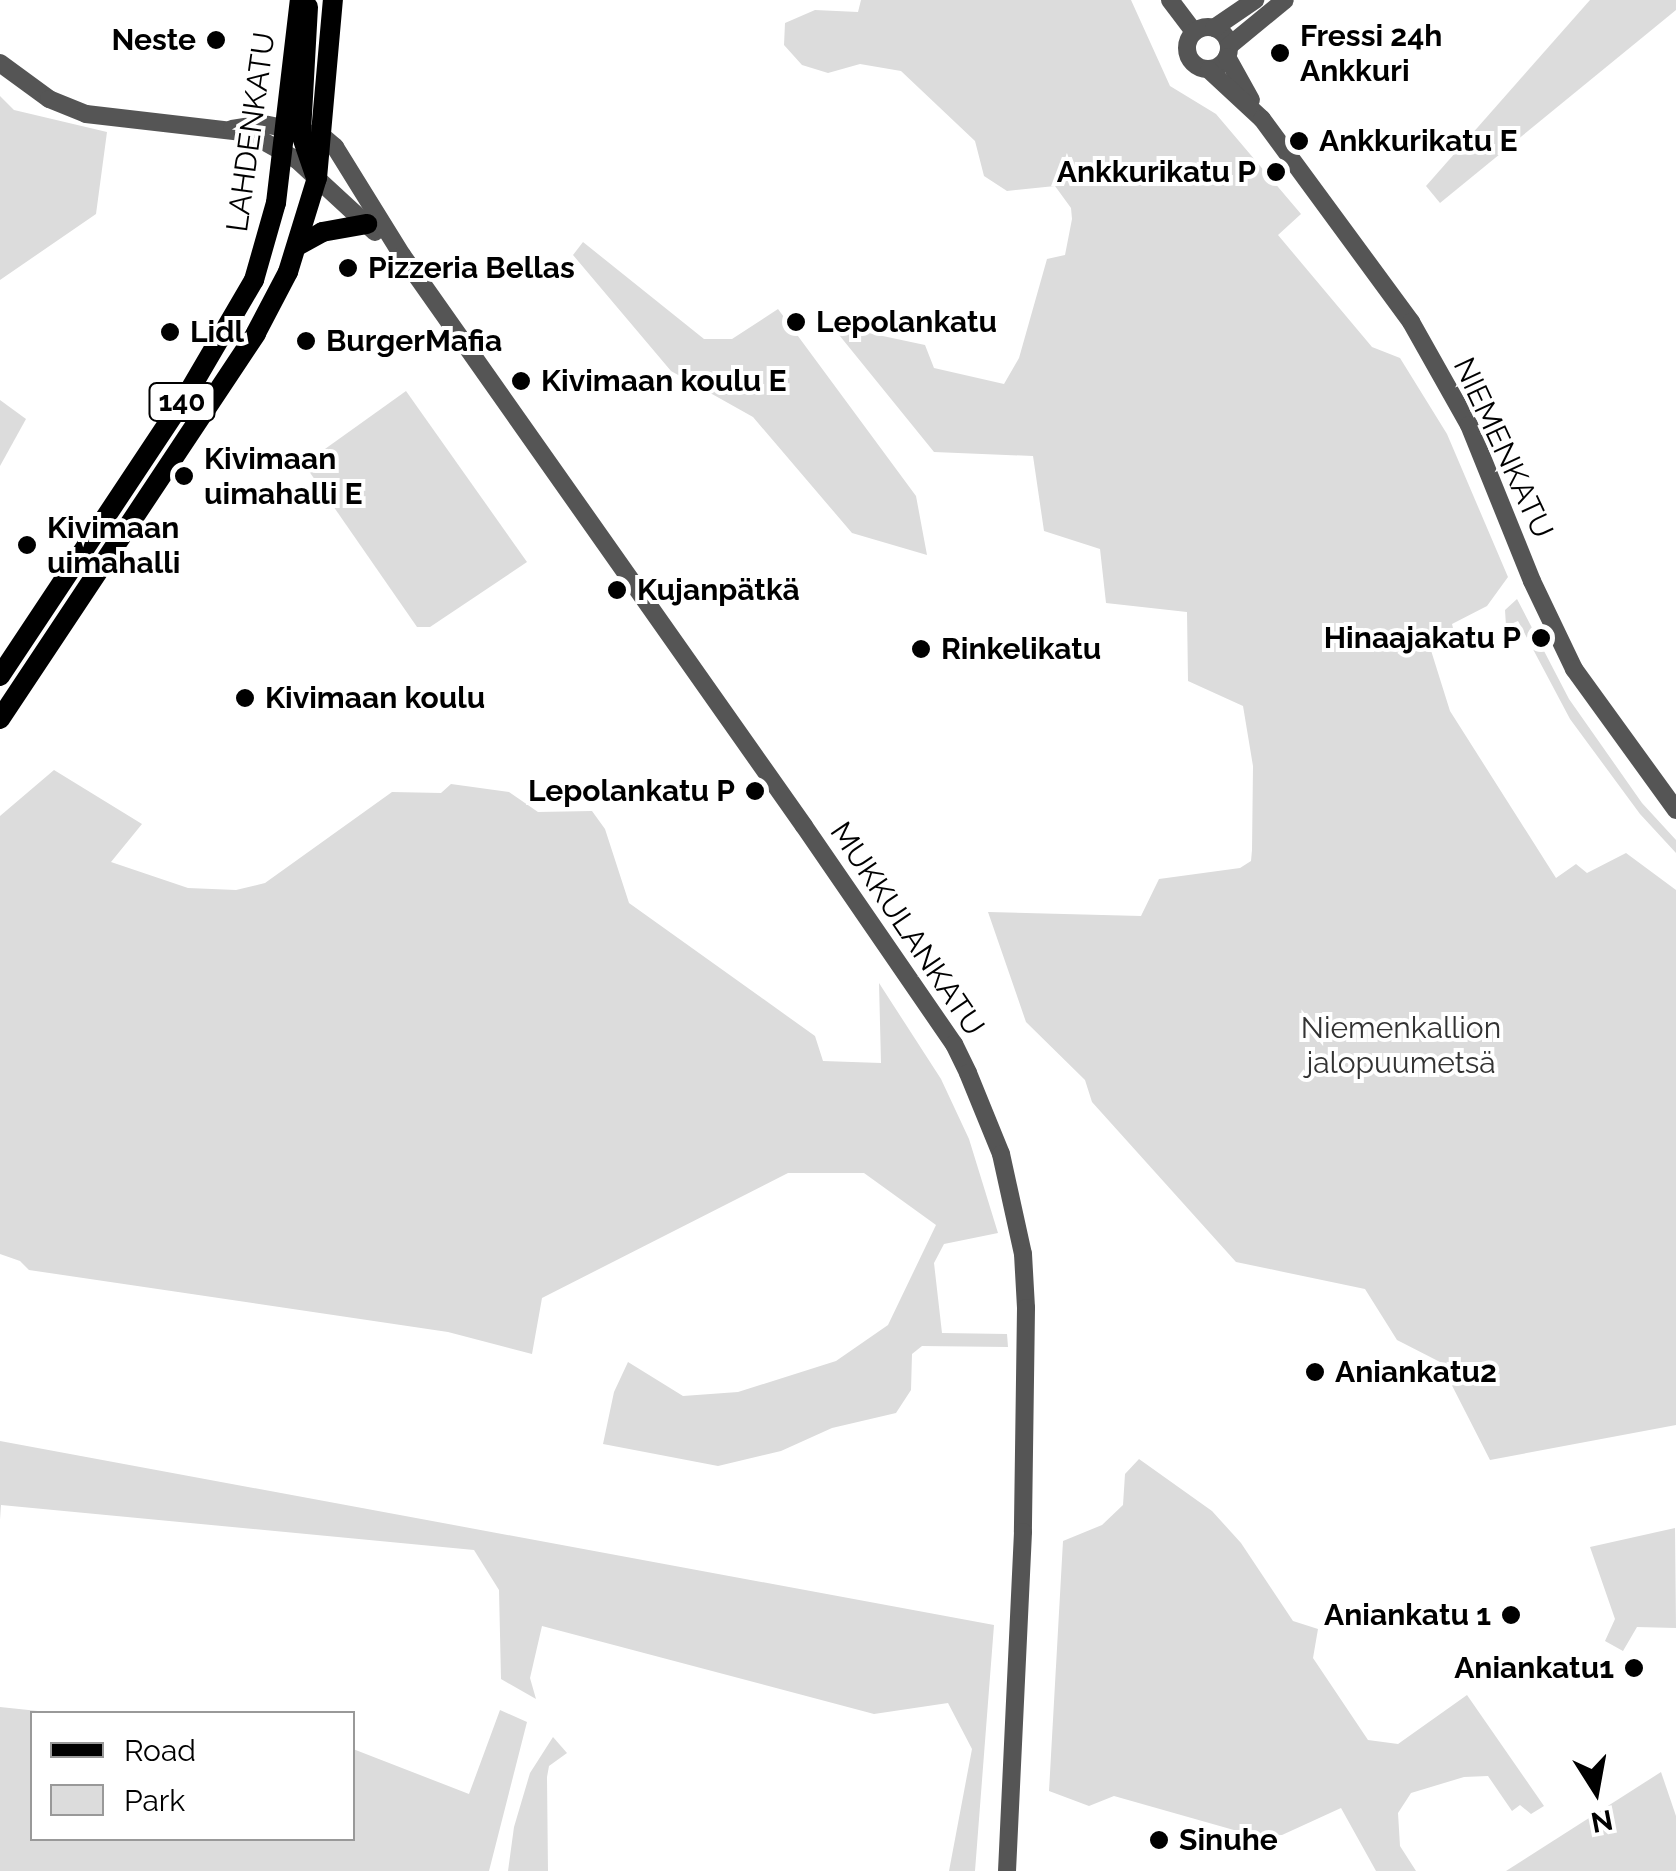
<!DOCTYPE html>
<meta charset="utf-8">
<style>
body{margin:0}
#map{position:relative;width:1676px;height:1871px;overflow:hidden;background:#fff;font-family:Raleway,sans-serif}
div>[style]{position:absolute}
.green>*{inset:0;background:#dcdcdc}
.minor>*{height:18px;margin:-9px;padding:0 9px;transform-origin:9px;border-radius:9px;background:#555}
.minor>.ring{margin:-9px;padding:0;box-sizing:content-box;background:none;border:18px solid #555;border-radius:50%}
.major>*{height:20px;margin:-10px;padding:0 10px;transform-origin:10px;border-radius:10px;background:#000}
.dots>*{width:28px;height:28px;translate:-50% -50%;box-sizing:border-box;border:5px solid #fff;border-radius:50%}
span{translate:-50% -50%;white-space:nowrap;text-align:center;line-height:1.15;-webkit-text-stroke:8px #fff;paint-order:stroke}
.shield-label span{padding:2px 8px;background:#fff;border:2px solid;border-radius:8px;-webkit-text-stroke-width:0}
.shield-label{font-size:28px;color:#000;font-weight:700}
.poi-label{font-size:30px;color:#000;font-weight:700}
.left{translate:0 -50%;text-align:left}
.right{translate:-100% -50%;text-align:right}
.street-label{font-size:30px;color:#000}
.park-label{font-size:30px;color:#333}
.legend{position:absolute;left:30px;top:1711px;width:325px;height:130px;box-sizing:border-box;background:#fff;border:2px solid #999;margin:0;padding:12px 18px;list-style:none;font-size:30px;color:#000}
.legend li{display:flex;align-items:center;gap:20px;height:50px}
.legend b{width:50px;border:2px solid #999}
.north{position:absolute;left:1546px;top:1741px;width:100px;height:100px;-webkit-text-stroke:8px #fff;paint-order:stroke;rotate:169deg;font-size:28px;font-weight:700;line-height:40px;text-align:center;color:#000}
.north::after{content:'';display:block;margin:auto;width:35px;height:45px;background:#000;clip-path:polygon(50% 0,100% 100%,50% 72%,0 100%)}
</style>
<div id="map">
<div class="green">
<i style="clip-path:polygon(861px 0,1131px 0,1170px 86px,1216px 114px,1301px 214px,1278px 235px,1372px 347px,1400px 358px,1447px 434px,1508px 577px,1487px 606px,1452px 624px,1453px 628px,1429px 644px,1450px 711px,1556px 878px,1576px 864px,1587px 873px,1626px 853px,1676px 890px,1676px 1425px,1490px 1460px,1440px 1362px,1397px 1340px,1365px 1289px,1236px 1262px,1092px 1102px,1085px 1080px,1026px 1022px,988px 912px,1141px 916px,1159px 879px,1240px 868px,1251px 861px,1252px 850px,1253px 766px,1243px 706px,1188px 681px,1187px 612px,1106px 603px,1100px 549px,1044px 531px,1033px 456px,934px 452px,831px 325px,925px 345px,934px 368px,1004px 384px,1019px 358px,1047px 259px,1065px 255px,1072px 219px,1071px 208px,1055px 186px,1007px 191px,984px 176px,975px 141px,901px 71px,860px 64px,828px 73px,802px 65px,784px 45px,785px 23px,815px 10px,858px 12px)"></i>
<i style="clip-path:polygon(1590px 0,1676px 0,1676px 10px,1440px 203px,1426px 186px)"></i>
<i style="clip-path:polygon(0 96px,14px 110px,107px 132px,96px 214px,0 280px)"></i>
<i style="clip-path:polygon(583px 242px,704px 339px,732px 339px,778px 309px,916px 496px,927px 555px,852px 533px,753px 417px,671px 371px,573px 255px)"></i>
<i style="clip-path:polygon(406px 391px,527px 562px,430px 627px,417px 627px,304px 464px)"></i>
<i style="clip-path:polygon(0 400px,26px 419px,0 466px)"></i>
<i style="clip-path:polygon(1517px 599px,1569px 699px,1642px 803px,1676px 840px,1676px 853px,1640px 814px,1570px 719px,1518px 621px,1506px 626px,1505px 610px)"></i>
<i style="clip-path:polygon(54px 770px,142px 824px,111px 862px,188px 888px,236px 890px,265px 883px,392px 792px,441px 793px,451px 784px,509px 792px,538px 812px,592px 811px,605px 829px,629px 903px,815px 1036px,823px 1061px,881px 1063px,879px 983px,941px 1079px,969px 1139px,998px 1233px,944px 1244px,934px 1263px,942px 1333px,1007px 1334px,1008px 1347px,922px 1346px,912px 1354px,911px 1390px,896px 1413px,832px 1428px,781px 1451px,718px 1466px,603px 1444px,614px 1392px,628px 1362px,683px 1396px,738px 1392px,836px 1361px,888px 1325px,936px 1225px,864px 1173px,788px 1173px,542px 1298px,532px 1354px,448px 1332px,29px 1270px,20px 1261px,0 1254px,0 816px)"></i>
<i style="clip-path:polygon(0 1441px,994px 1625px,975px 1871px,949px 1871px,972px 1749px,948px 1703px,874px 1714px,542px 1626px,530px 1678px,536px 1699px,501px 1679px,499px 1590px,474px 1550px,1px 1505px,0 1520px)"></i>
<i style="clip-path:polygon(1139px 1459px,1212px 1511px,1241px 1543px,1293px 1621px,1318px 1629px,1313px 1658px,1368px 1740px,1398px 1744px,1467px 1695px,1544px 1806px,1531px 1814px,1520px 1805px,1512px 1811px,1488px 1776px,1464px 1777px,1411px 1793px,1398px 1813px,1400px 1846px,1416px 1871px,1376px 1871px,1341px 1808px,1282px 1835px,1255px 1836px,1114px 1796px,1089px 1806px,1049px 1791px,1063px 1541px,1102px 1525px,1123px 1505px,1125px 1474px)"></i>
<i style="clip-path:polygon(1675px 1528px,1676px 1628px,1637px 1627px,1623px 1651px,1605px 1641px,1615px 1619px,1590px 1547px)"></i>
<i style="clip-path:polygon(0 1707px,57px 1713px,32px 1714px,32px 1838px,352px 1838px,353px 1749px,469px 1794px,500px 1710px,527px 1722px,489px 1871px,0 1871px)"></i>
<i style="clip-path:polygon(553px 1737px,567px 1753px,549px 1766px,547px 1777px,548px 1871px,508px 1871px,514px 1827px,530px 1773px)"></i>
<i style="clip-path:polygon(1661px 1772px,1676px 1816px,1676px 1871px,1506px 1871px)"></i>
</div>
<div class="minor">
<i style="left:1170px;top:0;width:40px;rotate:53deg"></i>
<i class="ring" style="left:1187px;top:27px;width:24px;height:24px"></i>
<i style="left:1214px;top:28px;width:50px;rotate:-34.3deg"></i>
<i style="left:1229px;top:46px;width:72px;rotate:-39.4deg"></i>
<i style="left:1227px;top:57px;width:49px;rotate:60.8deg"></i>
<i style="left:0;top:63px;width:61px;rotate:36.3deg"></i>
<i style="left:49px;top:99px;width:40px;rotate:22deg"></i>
<i style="left:86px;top:114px;width:164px;rotate:6.6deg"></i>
<i style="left:249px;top:133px;width:55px;rotate:29.4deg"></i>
<i style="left:297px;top:160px;width:106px;rotate:42.7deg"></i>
<i style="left:1209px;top:70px;width:72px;rotate:42.8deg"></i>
<i style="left:1262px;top:119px;width:252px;rotate:53.7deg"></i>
<i style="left:1411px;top:322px;width:118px;rotate:60.6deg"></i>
<i style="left:1469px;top:425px;width:168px;rotate:68deg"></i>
<i style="left:1532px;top:581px;width:98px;rotate:64.5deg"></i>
<i style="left:1574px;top:669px;width:174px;rotate:54.1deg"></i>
<i style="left:232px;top:129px;width:32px;rotate:-9deg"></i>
<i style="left:264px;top:124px;width:59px;rotate:11.7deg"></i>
<i style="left:322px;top:136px;width:17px;rotate:40deg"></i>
<i style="left:335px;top:147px;width:127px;rotate:58.2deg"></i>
<i style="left:402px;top:255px;width:698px;rotate:54.85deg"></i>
<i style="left:804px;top:826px;width:265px;rotate:55.5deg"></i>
<i style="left:954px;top:1044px;width:32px;rotate:64deg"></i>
<i style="left:968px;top:1073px;width:87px;rotate:67.8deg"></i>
<i style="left:1001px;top:1154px;width:102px;rotate:77.6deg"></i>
<i style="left:1023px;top:1254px;width:54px;rotate:86.8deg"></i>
<i style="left:1026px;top:1308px;width:224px;rotate:90.8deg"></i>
<i style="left:1023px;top:1532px;width:339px;rotate:92.7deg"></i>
</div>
<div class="major">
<i style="left:308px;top:7px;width:127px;rotate:93.2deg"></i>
<i style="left:301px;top:134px;width:43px;rotate:71.1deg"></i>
<i style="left:299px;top:245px;width:26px;rotate:-29deg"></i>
<i style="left:322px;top:232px;width:46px;rotate:-10.1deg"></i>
<i style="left:0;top:676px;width:334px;rotate:-56.4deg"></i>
<i style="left:185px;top:398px;width:137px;rotate:-59.7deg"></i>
<i style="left:254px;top:280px;width:80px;rotate:-74.1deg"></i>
<i style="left:276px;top:203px;width:204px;rotate:-83.3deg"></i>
<i style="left:0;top:719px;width:463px;rotate:-56.4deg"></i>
<i style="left:256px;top:333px;width:69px;rotate:-62.3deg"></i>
<i style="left:288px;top:272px;width:98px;rotate:-72.9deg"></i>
<i style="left:317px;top:178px;width:179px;rotate:-84.9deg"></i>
</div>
<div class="dots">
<i style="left:216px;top:40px;background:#000"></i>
<i style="left:1280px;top:53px;background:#000"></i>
<i style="left:1299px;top:141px;background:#000"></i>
<i style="left:1276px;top:172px;background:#000"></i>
<i style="left:348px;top:268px;background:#000"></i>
<i style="left:796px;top:322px;background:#000"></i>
<i style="left:170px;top:332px;background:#000"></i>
<i style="left:306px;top:341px;background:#000"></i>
<i style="left:521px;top:381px;background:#000"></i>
<i style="left:184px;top:476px;background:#000"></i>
<i style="left:27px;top:545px;background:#000"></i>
<i style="left:617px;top:590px;background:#000"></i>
<i style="left:1541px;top:638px;background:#000"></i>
<i style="left:921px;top:649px;background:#000"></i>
<i style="left:245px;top:698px;background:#000"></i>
<i style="left:755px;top:791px;background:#000"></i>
<i style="left:1315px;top:1372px;background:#000"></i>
<i style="left:1511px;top:1615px;background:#000"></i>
<i style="left:1634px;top:1668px;background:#000"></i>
<i style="left:1159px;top:1840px;background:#000"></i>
</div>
<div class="shield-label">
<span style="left:182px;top:402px">140</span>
</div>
<div class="poi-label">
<span class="left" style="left:1300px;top:53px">Fressi 24h<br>Ankkuri</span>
<span class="right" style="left:196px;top:40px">Neste</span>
<span class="left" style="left:1319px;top:141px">Ankkurikatu E</span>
<span class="right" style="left:1256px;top:172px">Ankkurikatu P</span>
<span class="left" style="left:368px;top:268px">Pizzeria Bellas</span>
<span class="left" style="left:816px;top:322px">Lepolankatu</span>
<span class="left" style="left:190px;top:332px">Lidl</span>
<span class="left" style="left:326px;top:341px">BurgerMafia</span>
<span class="left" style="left:541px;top:381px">Kivimaan koulu E</span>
<span class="left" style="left:204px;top:476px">Kivimaan<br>uimahalli E</span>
<span class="left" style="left:47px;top:545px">Kivimaan<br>uimahalli</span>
<span class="left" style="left:637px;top:590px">Kujanpätkä</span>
<span class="right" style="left:1521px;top:638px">Hinaajakatu P</span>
<span class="left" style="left:941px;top:649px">Rinkelikatu</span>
<span class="left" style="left:265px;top:698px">Kivimaan koulu</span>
<span class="right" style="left:735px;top:791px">Lepolankatu P</span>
<span class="left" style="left:1335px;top:1372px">Aniankatu2</span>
<span class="right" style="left:1491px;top:1615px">Aniankatu 1</span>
<span class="right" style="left:1614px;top:1668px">Aniankatu1</span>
<span class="left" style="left:1179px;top:1840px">Sinuhe</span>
</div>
<div class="street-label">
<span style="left:251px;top:132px;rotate:-82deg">LAHDENKATU</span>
<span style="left:1503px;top:448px;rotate:65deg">NIEMENKATU</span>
<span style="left:907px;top:929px;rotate:56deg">MUKKULANKATU</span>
</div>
<div class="park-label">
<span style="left:1401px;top:1045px">Niemenkallion<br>jalopuumetsä</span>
</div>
<ul class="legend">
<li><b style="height:12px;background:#000"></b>Road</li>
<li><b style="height:28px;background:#dcdcdc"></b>Park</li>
</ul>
<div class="north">N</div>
</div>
